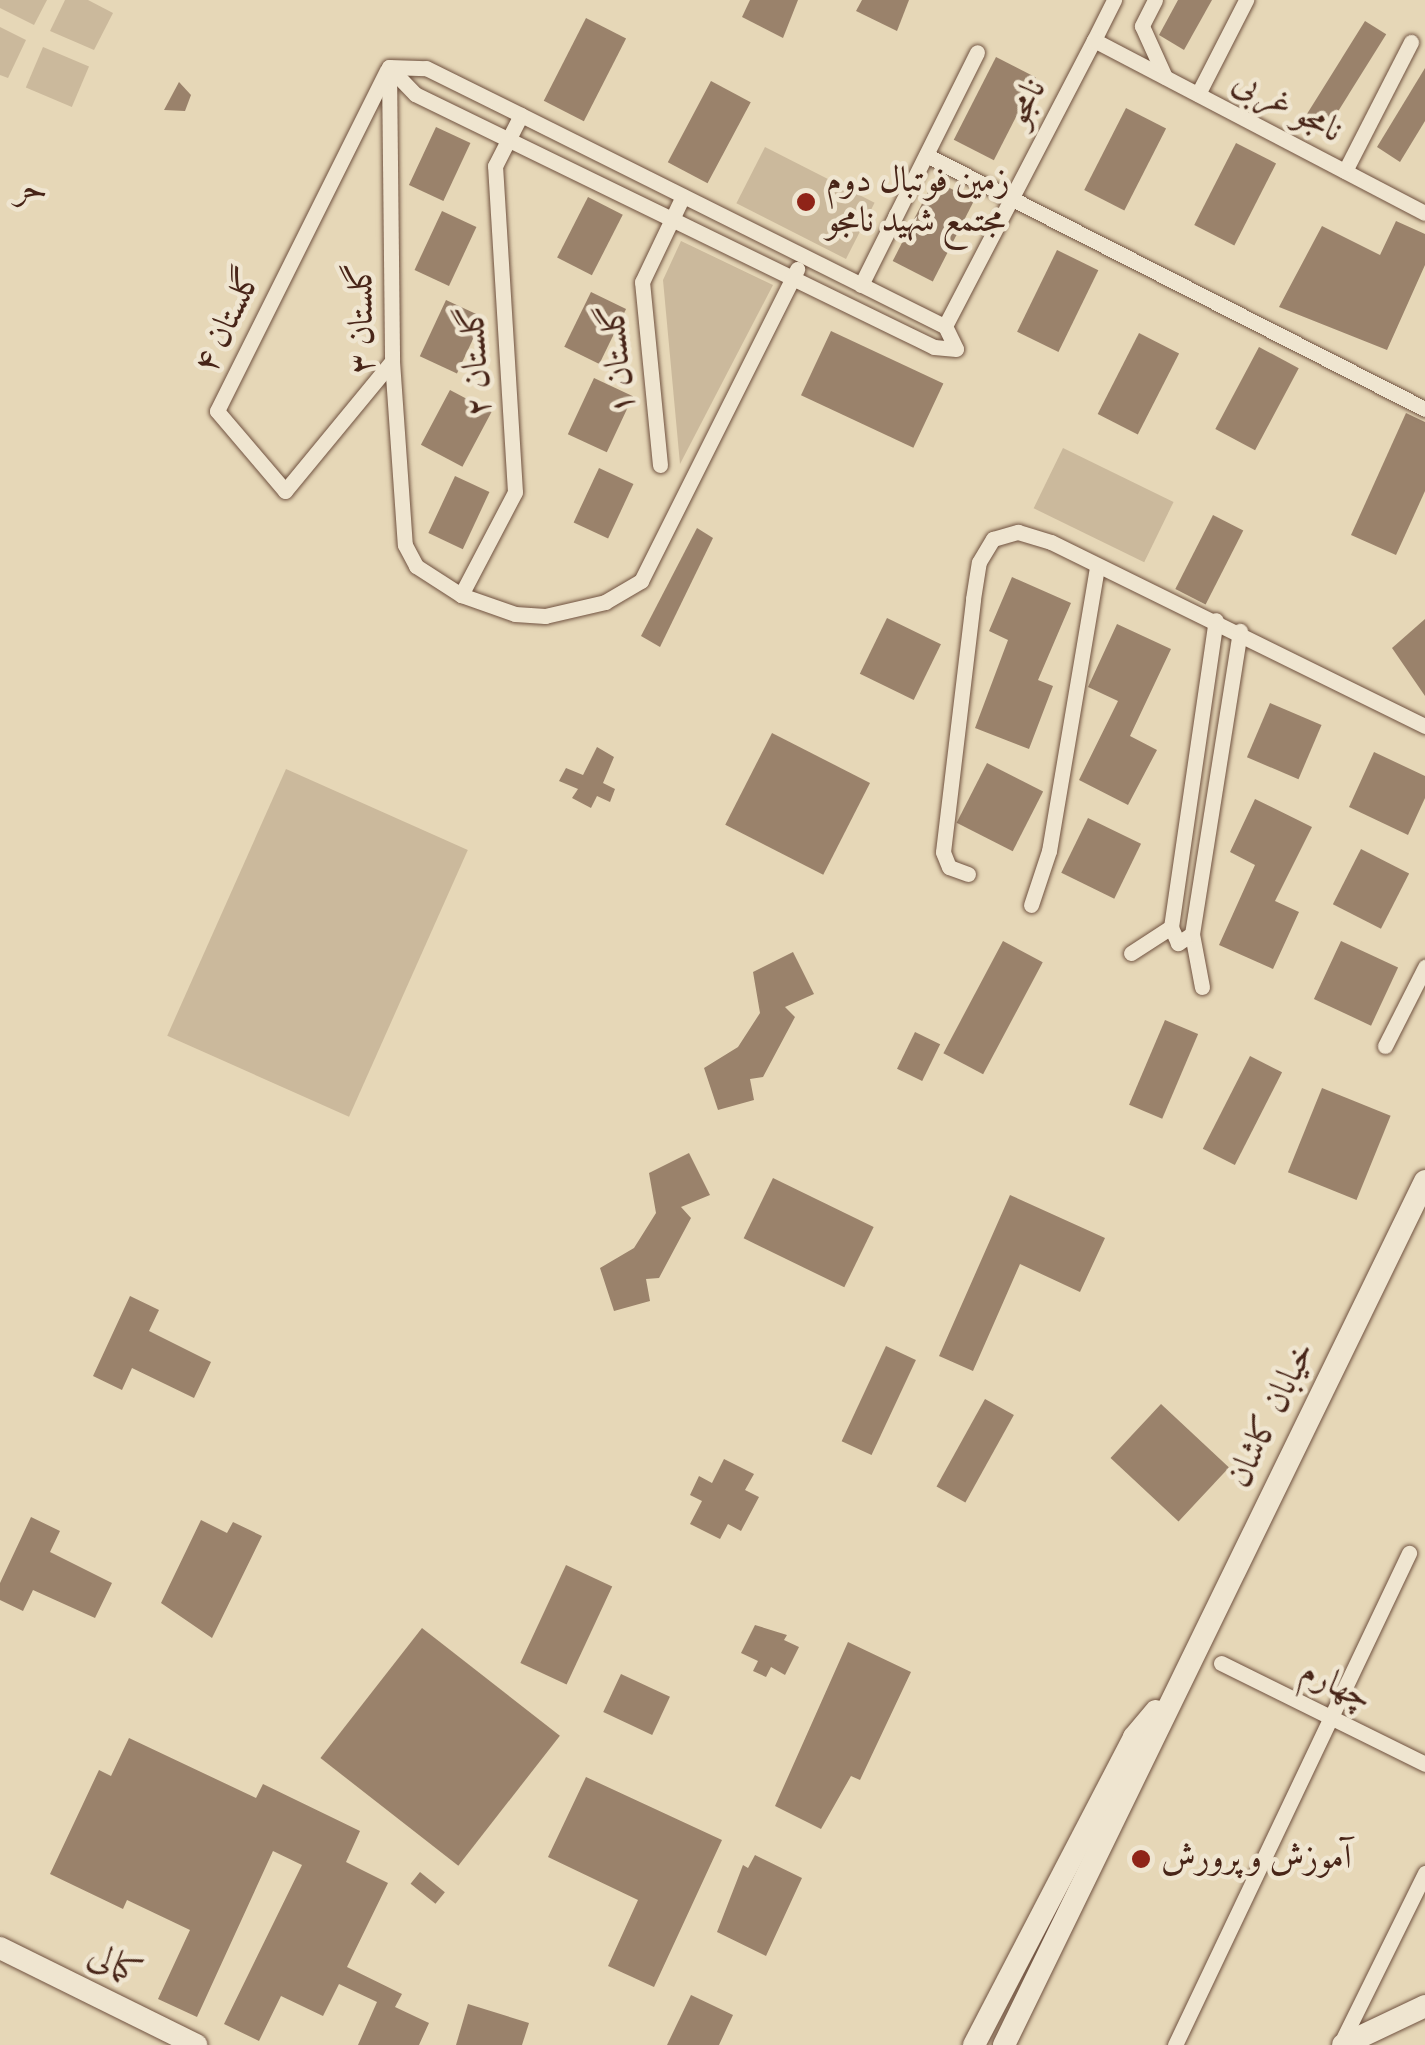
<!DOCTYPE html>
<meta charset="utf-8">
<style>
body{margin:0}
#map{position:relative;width:1425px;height:2045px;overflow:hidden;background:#e6d7b7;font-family:"IM FELL English",Amiri,serif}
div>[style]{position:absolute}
.green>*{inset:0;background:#cbb99c;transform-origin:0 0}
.building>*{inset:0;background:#9a826b;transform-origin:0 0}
.roads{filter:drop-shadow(0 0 2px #705240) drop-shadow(0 0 2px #705240)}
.street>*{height:15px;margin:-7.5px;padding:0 7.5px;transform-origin:7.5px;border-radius:7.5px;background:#efe5d0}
.secondary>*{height:22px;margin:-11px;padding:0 11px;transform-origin:11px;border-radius:11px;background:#efe5d0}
.dots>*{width:28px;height:28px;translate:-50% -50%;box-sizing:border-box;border:5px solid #efe5d0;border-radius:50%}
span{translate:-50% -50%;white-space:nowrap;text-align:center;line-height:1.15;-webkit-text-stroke:9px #efe5d0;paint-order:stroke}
.street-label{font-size:35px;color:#482518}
.poi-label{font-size:35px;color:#482518}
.left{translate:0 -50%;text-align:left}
.neighbourhood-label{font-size:38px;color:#482518}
</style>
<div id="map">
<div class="green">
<i style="clip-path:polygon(0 0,47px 0,34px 25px,0 8px)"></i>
<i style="clip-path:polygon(65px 0,88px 0,113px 13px,94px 50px,50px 31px)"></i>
<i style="clip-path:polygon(0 27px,26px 40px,8px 78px,0 75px)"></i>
<i style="left:43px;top:47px;width:50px;height:44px;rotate:23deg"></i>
<i style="left:765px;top:147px;width:123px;height:63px;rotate:27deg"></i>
<i style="clip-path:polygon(681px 241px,773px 285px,680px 464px,663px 280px)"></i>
<i style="left:1063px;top:448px;width:123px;height:67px;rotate:26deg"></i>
<i style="left:286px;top:769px;width:199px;height:292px;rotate:24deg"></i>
</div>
<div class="building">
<i style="clip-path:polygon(750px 0,798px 0,783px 38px,742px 17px)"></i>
<i style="clip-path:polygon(862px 0,909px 0,897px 31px,856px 11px)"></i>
<i style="clip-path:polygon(1178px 0,1212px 0,1184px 50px,1159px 35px)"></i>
<i style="left:586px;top:18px;width:45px;height:93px;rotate:27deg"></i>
<i style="left:1365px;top:21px;width:25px;height:111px;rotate:32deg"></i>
<i style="left:996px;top:57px;width:45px;height:93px;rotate:27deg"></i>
<i style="clip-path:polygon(1425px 68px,1425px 121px,1400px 162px,1377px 147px)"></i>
<i style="left:711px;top:81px;width:45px;height:92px;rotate:28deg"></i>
<i style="clip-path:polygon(179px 82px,191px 95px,185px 111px,164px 110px)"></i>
<i style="left:1126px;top:108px;width:45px;height:92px;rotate:27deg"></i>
<i style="left:436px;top:127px;width:38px;height:64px;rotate:25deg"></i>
<i style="left:1236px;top:143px;width:45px;height:92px;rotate:27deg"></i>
<i style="left:934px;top:180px;width:45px;height:91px;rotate:27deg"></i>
<i style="left:588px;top:197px;width:39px;height:68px;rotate:27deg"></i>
<i style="left:442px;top:211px;width:38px;height:65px;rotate:25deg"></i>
<i style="clip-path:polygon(1396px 221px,1425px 234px,1425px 265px,1387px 350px,1279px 307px,1322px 226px,1380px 255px)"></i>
<i style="left:1057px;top:250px;width:46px;height:91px;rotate:26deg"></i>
<i style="left:591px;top:292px;width:39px;height:61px;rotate:26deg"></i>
<i style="left:446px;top:300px;width:41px;height:62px;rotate:25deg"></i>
<i style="left:831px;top:331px;width:124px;height:71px;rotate:25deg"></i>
<i style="left:1139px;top:333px;width:45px;height:91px;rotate:27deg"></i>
<i style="left:1259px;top:347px;width:45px;height:93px;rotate:28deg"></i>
<i style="left:594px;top:378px;width:43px;height:62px;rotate:25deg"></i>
<i style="left:450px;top:390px;width:47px;height:62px;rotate:28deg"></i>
<i style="clip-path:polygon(1406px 413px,1425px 422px,1425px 491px,1396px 555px,1351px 535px)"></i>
<i style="left:599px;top:468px;width:38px;height:60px;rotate:25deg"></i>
<i style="left:455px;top:476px;width:38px;height:63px;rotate:25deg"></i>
<i style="left:1213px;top:515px;width:34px;height:83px;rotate:27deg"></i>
<i style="clip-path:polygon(697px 528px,713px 538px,660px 647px,641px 636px)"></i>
<i style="clip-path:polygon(1012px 577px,1071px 603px,1038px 680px,1053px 686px,1029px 749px,975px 728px,1008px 640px,989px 631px)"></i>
<i style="left:887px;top:618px;width:60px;height:62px;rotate:26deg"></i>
<i style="clip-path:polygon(1425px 619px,1425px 696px,1392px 648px)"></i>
<i style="clip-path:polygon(1117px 624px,1171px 649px,1130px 736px,1157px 750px,1128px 805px,1079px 780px,1118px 701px,1088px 687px)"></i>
<i style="left:1270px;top:703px;width:56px;height:59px;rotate:23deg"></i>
<i style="left:772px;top:733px;width:110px;height:103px;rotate:27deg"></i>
<i style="clip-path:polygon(597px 747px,614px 757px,603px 783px,615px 789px,610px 802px,597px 796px,591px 808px,572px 798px,578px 789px,559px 781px,566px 768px,583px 775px)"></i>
<i style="clip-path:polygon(1374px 752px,1425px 776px,1425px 798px,1408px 835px,1349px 807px)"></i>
<i style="left:987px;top:763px;width:63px;height:67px;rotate:27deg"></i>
<i style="clip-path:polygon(1255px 799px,1312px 827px,1275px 901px,1299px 912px,1273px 969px,1219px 945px,1255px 865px,1230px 852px)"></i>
<i style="left:1088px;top:818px;width:59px;height:61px;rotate:26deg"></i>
<i style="left:1361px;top:849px;width:54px;height:62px;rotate:27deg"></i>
<i style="left:1003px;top:941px;width:45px;height:127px;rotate:28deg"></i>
<i style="left:1341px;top:941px;width:63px;height:64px;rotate:25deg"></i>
<i style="clip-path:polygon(793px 952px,814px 994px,785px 1007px,795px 1017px,763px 1077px,750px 1079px,754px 1100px,718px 1110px,704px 1068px,738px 1047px,760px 1013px,753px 972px)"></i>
<i style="left:1165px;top:1020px;width:36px;height:92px;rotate:23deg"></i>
<i style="left:915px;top:1032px;width:28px;height:41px;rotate:26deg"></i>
<i style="left:1250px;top:1056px;width:36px;height:104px;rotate:27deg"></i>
<i style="left:1322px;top:1088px;width:74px;height:91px;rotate:22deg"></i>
<i style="clip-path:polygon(689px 1153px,710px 1195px,681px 1207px,691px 1218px,659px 1278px,646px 1279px,650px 1301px,614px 1311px,600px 1268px,634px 1248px,656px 1213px,649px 1173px)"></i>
<i style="left:773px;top:1178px;width:112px;height:67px;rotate:26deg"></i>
<i style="clip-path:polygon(1010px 1195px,1105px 1238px,1080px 1292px,1020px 1264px,973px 1371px,939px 1356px)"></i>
<i style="clip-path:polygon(130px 1296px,159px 1310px,149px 1331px,211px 1362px,194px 1398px,132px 1368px,122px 1390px,93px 1376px)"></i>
<i style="left:886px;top:1346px;width:33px;height:105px;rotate:25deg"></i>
<i style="left:985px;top:1399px;width:33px;height:100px;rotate:29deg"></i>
<i style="left:1161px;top:1404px;width:93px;height:74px;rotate:43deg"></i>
<i style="clip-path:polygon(724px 1459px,754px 1474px,745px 1490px,759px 1497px,741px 1531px,728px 1524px,720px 1539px,690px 1524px,702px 1501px,690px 1495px,699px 1476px,712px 1483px)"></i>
<i style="clip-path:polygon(31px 1517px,60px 1531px,50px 1552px,112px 1583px,95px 1618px,33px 1590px,23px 1611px,0 1600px,0 1583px)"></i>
<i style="clip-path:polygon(201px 1520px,227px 1533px,233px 1522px,262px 1536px,212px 1638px,161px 1603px)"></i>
<i style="left:566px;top:1565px;width:51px;height:108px;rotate:25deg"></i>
<i style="clip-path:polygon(755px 1625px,787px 1635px,784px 1640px,799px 1647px,785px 1675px,771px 1667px,766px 1677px,753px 1671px,758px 1661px,741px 1653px)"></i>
<i style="left:422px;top:1628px;width:175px;height:165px;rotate:38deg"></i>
<i style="clip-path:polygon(848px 1642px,911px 1672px,860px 1780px,851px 1776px,821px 1829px,775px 1806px)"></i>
<i style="left:621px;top:1674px;width:54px;height:42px;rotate:25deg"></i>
<i style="clip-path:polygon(129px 1738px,256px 1798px,263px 1784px,360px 1831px,346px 1862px,388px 1883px,347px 1967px,402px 1994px,395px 2007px,429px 2023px,419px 2045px,358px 2045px,377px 2002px,339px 1984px,323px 2016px,281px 1996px,259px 2041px,224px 2024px,302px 1865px,273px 1851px,197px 2017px,158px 1999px,190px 1930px,127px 1900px,123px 1909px,50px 1874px,99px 1770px,111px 1776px)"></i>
<i style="clip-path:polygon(586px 1777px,722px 1840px,654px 1987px,608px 1966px,638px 1900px,548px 1857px)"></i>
<i style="clip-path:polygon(755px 1855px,802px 1878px,766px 1956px,717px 1932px,743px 1865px,748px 1868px)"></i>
<i style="left:420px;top:1872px;width:32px;height:15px;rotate:39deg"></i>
<i style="clip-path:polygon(691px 1995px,733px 2015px,719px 2045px,667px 2045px)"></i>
<i style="clip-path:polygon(468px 2004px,529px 2023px,522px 2045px,456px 2045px)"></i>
</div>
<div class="roads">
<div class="street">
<i style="left:1155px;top:0;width:29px;rotate:117deg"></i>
<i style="left:1142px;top:26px;width:56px;rotate:65.7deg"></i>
<i style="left:1094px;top:40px;width:45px;rotate:-63.4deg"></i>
<i style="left:389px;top:67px;width:37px;rotate:2deg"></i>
<i style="left:426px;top:68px;width:106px;rotate:26.3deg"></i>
<i style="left:521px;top:115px;width:474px;rotate:26.5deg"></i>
<i style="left:945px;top:326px;width:25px;rotate:64deg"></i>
<i style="left:956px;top:349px;width:22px;rotate:-175deg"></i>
<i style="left:934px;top:347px;width:577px;rotate:-154.01deg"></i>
<i style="left:415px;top:94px;width:37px;rotate:-134deg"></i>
<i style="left:389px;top:67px;width:294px;rotate:89.4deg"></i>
<i style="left:392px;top:361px;width:184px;rotate:86deg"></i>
<i style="left:405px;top:545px;width:24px;rotate:62deg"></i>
<i style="left:416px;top:566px;width:54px;rotate:32.8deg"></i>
<i style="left:461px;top:595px;width:57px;rotate:19.4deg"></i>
<i style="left:515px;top:614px;width:30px;rotate:4deg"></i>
<i style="left:545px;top:616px;width:62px;rotate:-13.1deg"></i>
<i style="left:605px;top:602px;width:42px;rotate:-30.3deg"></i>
<i style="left:641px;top:581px;width:349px;rotate:-63.4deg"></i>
<i style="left:387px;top:70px;width:381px;rotate:116.5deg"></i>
<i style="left:217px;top:411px;width:105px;rotate:49.6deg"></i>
<i style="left:285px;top:491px;width:168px;rotate:-50.5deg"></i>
<i style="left:1198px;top:94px;width:106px;rotate:-62.9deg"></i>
<i style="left:926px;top:155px;width:560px;rotate:26.98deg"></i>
<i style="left:1345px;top:171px;width:145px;rotate:-62.9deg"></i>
<i style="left:861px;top:285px;width:260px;rotate:-63.5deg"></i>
<i style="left:945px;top:326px;width:322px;rotate:-62.5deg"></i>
<i style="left:1094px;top:40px;width:373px;rotate:27.6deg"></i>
<i style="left:660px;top:465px;width:184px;rotate:-95.6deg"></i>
<i style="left:642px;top:282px;width:95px;rotate:-64.5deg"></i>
<i style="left:461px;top:595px;width:116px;rotate:-62.3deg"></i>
<i style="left:515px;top:492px;width:327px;rotate:-93.5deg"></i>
<i style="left:495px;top:166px;width:57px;rotate:-63deg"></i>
<i style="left:968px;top:874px;width:20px;rotate:-160deg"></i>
<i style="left:949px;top:867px;width:16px;rotate:-112deg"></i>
<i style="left:943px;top:852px;width:255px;rotate:-83.2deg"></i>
<i style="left:973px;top:599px;width:37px;rotate:-81deg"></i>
<i style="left:979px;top:562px;width:27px;rotate:-59deg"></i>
<i style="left:993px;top:539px;width:26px;rotate:-16deg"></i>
<i style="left:1018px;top:532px;width:34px;rotate:17deg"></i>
<i style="left:1051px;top:542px;width:417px;rotate:26.2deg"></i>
<i style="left:1031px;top:905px;width:57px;rotate:-71.6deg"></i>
<i style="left:1049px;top:851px;width:289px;rotate:-80.4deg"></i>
<i style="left:1192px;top:934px;width:17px;rotate:147deg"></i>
<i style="left:1178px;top:943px;width:17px;rotate:-114deg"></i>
<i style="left:1171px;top:927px;width:310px;rotate:-81.7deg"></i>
<i style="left:1131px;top:953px;width:48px;rotate:-33deg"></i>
<i style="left:1202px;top:987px;width:54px;rotate:-100.7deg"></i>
<i style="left:1192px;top:934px;width:307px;rotate:-81deg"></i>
<i style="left:1385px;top:1046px;width:89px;rotate:-63.1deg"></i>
<i style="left:1221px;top:1663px;width:228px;rotate:26.3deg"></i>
<i style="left:1175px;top:2045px;width:545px;rotate:-64.56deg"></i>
<i style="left:1340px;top:2045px;width:192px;rotate:-63.7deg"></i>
</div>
<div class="secondary">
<i style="left:0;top:1948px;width:219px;rotate:26.3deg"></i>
<i style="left:974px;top:2045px;width:347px;rotate:-62.5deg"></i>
<i style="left:1134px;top:1737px;width:34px;rotate:-50deg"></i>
<i style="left:1004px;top:2045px;width:961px;rotate:-64.02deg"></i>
<i style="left:1343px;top:2045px;width:91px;rotate:-25.4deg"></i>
</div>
</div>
<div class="dots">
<i style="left:806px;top:202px;background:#8f2418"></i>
<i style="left:1141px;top:1859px;background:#8f2418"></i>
</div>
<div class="street-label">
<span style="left:1027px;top:103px;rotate:-62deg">نامجو</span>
<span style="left:1287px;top:107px;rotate:28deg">نامجو غربی</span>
<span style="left:363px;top:318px;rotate:-91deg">گلستان ۳</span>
<span style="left:229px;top:321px;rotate:-64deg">گلستان ۴</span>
<span style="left:619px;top:359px;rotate:-96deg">گلستان ۱</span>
<span style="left:477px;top:361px;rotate:-94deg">گلستان ۲</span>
<span style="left:1272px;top:1415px;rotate:-64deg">خیابان کاشان</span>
<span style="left:1336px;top:1686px;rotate:26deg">چهارم</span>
<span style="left:114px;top:1965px;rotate:26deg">کمالی</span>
</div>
<div class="poi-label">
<span class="left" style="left:826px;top:202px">زمین فوتبال دوم<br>مجتمع شهید نامجو</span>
<span class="left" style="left:1161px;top:1859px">آموزش و پرورش</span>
</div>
<div class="neighbourhood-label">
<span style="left:31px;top:190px">حر</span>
</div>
</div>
